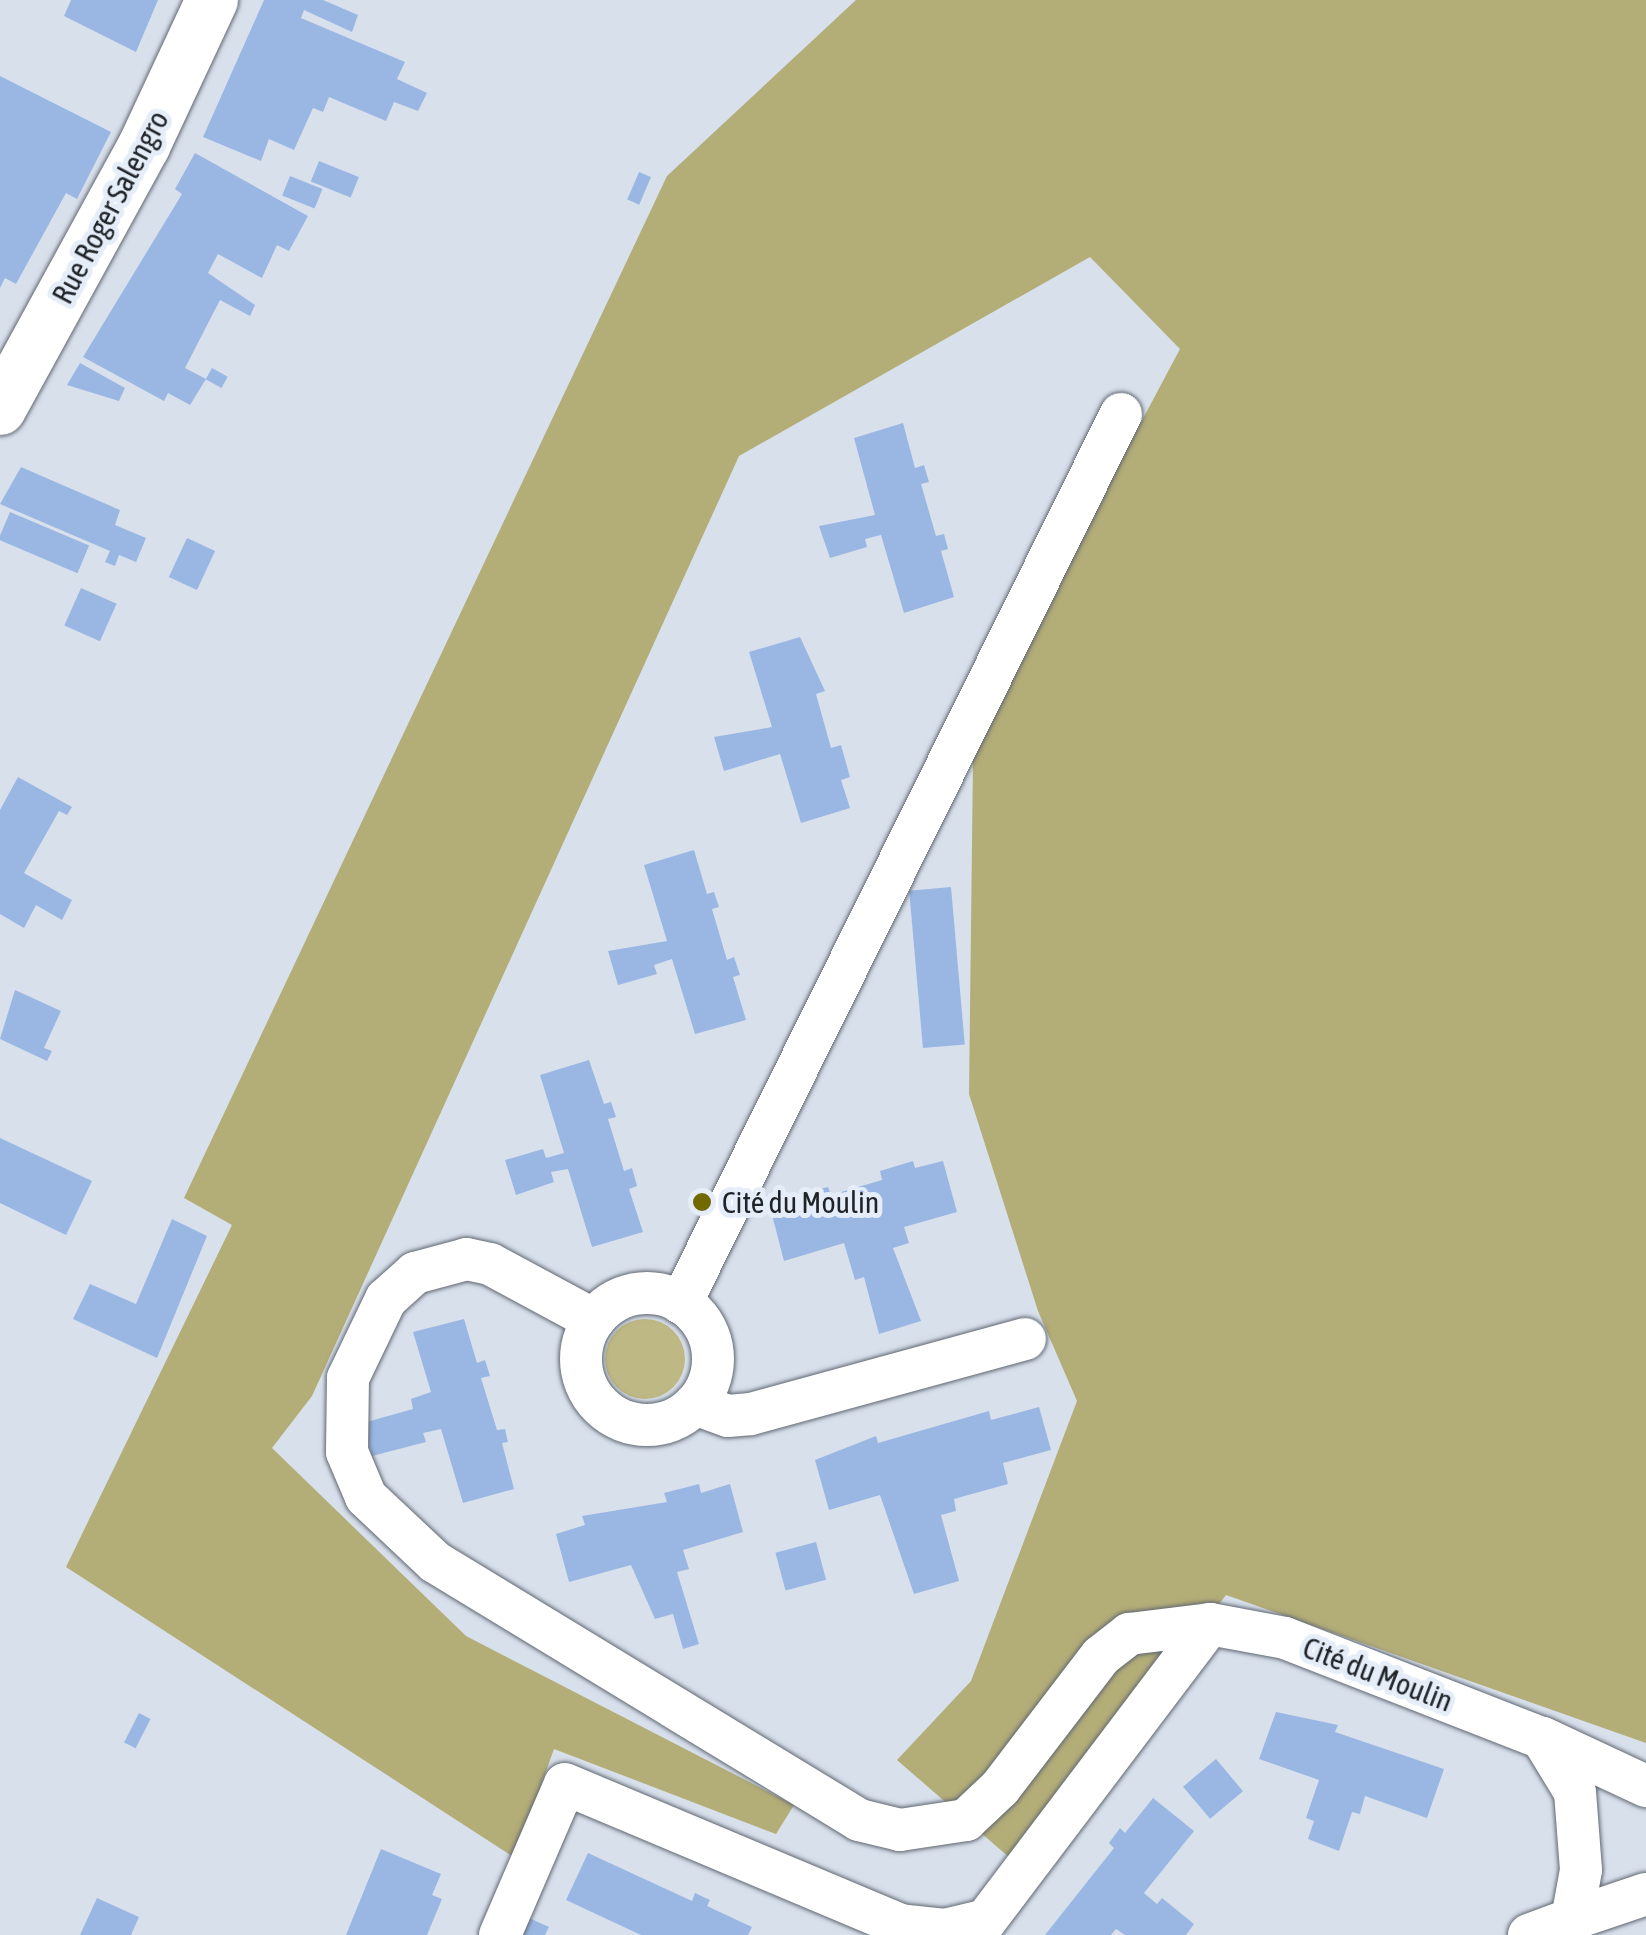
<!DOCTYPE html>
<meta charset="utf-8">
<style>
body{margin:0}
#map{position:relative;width:1646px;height:1935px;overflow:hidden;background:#d8e0ec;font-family:"Asap Condensed",sans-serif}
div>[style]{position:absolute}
.green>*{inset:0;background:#beb884}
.round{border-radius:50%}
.forest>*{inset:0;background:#b3ad78}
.building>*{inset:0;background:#9ab7e3;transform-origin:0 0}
.roads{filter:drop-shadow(0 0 2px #606771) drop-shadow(0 0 2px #606771)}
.minor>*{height:42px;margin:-21px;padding:0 21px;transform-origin:21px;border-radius:21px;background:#fff}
.minor>.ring{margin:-21px;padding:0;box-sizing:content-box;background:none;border:42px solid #fff;border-radius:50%}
.tertiary>*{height:52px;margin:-26px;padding:0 26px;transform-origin:26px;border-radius:26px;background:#fff}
.dots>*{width:28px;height:28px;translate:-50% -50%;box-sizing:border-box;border:5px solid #e5edf9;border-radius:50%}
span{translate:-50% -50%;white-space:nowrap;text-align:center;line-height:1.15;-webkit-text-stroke:10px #e5edf9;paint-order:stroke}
.street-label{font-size:30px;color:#202327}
.poi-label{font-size:30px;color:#202327}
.left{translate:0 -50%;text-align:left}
</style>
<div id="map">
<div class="green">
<i class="round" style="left:605px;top:1319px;width:80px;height:80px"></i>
</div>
<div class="forest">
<i style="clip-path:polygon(856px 0,1646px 0,1646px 1743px,1226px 1595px,1018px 1865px,897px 1760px,971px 1681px,1077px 1401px,1038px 1311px,969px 1094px,973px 760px,1080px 537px,1180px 349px,1090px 257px,739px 456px,312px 1396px,272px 1448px,466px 1636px,794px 1805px,776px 1834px,554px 1749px,515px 1858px,66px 1567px,232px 1225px,184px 1198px,667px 176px)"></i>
</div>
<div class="building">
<i style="clip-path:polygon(71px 0,158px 0,136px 52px,64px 16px)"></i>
<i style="clip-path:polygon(264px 0,323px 0,358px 15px,352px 32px,304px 10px,301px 18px,405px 62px,397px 79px,427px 93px,418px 111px,394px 102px,386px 121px,329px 97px,323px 112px,313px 108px,294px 150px,269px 139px,261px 161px,203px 137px)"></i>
<i style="clip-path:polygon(0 76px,111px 132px,77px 199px,66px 193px,16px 284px,5px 278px,0 288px)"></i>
<i style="clip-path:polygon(195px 153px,308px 216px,289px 251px,277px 245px,262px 278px,218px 254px,208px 273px,255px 305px,250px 316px,220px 300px,185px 368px,206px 379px,190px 405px,168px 393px,164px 401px,83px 357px,182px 194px,175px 189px)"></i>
<i style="left:319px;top:161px;width:43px;height:22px;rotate:22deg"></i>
<i style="left:639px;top:172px;width:13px;height:30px;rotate:23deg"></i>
<i style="left:290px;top:176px;width:35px;height:21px;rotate:22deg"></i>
<i style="clip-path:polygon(80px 363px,125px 388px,119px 401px,67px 385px)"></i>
<i style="left:212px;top:368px;width:18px;height:13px;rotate:29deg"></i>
<i style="clip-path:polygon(903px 423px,915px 468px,924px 465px,929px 482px,921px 484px,936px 536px,944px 534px,948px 549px,941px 551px,954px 597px,904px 613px,881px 535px,865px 539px,867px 547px,830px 558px,819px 526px,875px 515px,854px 438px)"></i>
<i style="clip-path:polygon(21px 467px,120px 510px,115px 525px,146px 538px,136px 562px,119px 555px,115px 566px,105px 562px,110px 551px,0 504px)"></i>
<i style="left:10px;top:512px;width:86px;height:30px;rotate:23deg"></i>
<i style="left:187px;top:538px;width:31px;height:43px;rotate:25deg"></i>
<i style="left:81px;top:588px;width:39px;height:41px;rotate:24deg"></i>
<i style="clip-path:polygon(800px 637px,825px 691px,816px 694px,831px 748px,841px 745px,850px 777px,841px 780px,850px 808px,801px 823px,780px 754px,724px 771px,714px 737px,772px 727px,749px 652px)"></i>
<i style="clip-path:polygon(18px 777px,72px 807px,67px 815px,59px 811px,24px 873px,72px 900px,62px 920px,36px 905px,24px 928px,0 914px,0 810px)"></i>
<i style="clip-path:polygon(694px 850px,707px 894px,714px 892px,719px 907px,712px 909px,727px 960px,734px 957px,740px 975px,733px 977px,746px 1020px,695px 1034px,672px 959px,654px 965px,657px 974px,618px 985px,608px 951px,667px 941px,644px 865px)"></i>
<i style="left:951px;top:887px;width:158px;height:42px;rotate:85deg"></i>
<i style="clip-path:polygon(15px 990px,61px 1011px,44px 1048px,52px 1051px,47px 1061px,0 1039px)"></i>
<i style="clip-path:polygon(589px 1060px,604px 1104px,611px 1102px,616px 1117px,608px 1119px,624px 1171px,632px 1168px,637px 1186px,629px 1189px,643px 1232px,592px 1247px,568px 1169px,551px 1172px,554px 1182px,516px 1195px,505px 1160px,543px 1149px,546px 1158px,564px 1153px,540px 1075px)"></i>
<i style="clip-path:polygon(0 1138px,92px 1181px,66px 1235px,0 1203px)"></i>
<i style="clip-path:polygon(913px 1161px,915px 1168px,943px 1161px,957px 1212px,904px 1227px,909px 1243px,893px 1248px,921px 1321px,879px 1334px,864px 1277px,855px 1280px,844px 1243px,784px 1261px,771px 1211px,801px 1203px,798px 1195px,812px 1191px,828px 1187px,831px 1195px,882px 1180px,880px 1171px)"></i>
<i style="clip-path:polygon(172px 1219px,207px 1236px,157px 1358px,73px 1319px,90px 1284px,136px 1304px)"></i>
<i style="clip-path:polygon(464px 1319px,477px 1363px,485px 1360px,490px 1376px,481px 1378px,497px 1430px,505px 1429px,508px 1442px,502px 1443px,514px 1489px,463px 1503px,441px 1429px,423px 1433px,426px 1442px,372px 1456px,363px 1423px,413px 1409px,411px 1399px,431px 1392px,413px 1332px)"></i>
<i style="clip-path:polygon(1039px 1407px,1051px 1450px,1003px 1463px,1008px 1484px,954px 1499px,956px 1511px,941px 1515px,959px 1581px,914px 1594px,880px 1495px,829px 1510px,815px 1460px,876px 1436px,878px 1443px,989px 1411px,991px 1420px)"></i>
<i style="clip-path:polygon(699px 1484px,701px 1493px,730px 1484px,743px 1532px,683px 1550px,689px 1569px,677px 1572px,699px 1644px,683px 1649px,673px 1614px,655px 1619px,631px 1565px,569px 1582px,556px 1534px,585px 1525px,582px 1516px,667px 1502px,664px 1493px)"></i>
<i style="left:816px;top:1542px;width:39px;height:42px;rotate:75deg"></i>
<i style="clip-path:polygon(1276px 1712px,1338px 1725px,1335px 1732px,1444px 1769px,1427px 1818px,1365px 1796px,1360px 1814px,1352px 1812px,1339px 1851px,1308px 1839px,1314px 1821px,1306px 1818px,1319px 1780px,1259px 1759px)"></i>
<i style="left:139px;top:1713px;width:13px;height:33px;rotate:27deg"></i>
<i style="left:1216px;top:1759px;width:42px;height:43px;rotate:50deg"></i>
<i style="clip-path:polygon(1153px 1798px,1194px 1831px,1144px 1893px,1157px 1904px,1162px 1898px,1194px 1924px,1186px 1935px,1125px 1935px,1116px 1929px,1111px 1935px,1045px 1935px,1114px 1848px,1109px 1843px,1120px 1828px,1125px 1833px)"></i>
<i style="clip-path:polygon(381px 1849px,441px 1874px,432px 1895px,442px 1899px,427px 1935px,346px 1935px)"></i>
<i style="clip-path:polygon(588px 1853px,692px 1901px,695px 1893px,710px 1900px,707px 1906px,752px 1927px,748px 1935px,641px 1935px,566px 1900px)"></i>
<i style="clip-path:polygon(97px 1898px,139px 1917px,131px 1935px,80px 1935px)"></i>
<i style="clip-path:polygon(529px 1918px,549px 1927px,545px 1935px,521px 1935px)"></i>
</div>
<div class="roads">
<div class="minor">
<i class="ring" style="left:581px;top:1293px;width:90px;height:90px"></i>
<i style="left:681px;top:1303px;width:992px;rotate:-63.67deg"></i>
<i style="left:594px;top:1320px;width:118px;rotate:-151.7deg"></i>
<i style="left:490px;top:1264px;width:24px;rotate:-168deg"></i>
<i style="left:467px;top:1259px;width:54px;rotate:164.9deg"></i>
<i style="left:415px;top:1273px;width:39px;rotate:138deg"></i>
<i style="left:386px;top:1299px;width:88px;rotate:115.7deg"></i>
<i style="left:348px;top:1378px;width:74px;rotate:90.8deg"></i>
<i style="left:347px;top:1452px;width:49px;rotate:67.1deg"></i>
<i style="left:366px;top:1497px;width:95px;rotate:43.3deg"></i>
<i style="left:435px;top:1562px;width:496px;rotate:31.3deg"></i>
<i style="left:859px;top:1820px;width:42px;rotate:13.7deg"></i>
<i style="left:900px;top:1830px;width:67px;rotate:-8.6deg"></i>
<i style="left:966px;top:1820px;width:47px;rotate:-43.3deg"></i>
<i style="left:1000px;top:1788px;width:166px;rotate:-52.6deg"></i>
<i style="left:1101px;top:1656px;width:36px;rotate:-38deg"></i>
<i style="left:1129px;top:1634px;width:82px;rotate:-7deg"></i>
<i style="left:1210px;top:1624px;width:76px;rotate:10.6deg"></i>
<i style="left:1285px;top:1638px;width:276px;rotate:21.3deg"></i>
<i style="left:1542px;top:1738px;width:63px;rotate:58.6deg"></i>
<i style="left:1575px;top:1792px;width:78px;rotate:85.6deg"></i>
<i style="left:1581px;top:1870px;width:50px;rotate:100.4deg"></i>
<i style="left:1572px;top:1919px;width:46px;rotate:159.6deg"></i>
<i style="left:695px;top:1404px;width:35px;rotate:20deg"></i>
<i style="left:728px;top:1416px;width:23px;rotate:-5deg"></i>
<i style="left:751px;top:1414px;width:284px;rotate:-15.3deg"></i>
<i style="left:1543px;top:1738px;width:114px;rotate:25deg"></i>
<i style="left:1572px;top:1919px;width:78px;rotate:-18.7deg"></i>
<i style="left:500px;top:1935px;width:164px;rotate:-66.7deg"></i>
<i style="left:565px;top:1784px;width:363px;rotate:22.8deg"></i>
<i style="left:900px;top:1925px;width:45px;rotate:6.3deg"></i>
<i style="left:945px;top:1930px;width:42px;rotate:-13.7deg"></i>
<i style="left:986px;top:1920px;width:371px;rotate:-52.9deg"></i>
</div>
<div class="tertiary">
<i style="left:0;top:409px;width:300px;rotate:-61.3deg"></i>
<i style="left:144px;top:146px;width:161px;rotate:-65deg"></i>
</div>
</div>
<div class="dots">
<i style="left:702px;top:1202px;background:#726800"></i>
</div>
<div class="street-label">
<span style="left:110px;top:207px;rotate:-62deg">Rue Roger Salengro</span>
<span style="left:1378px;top:1674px;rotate:21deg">Cité du Moulin</span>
</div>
<div class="poi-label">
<span class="left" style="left:722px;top:1202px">Cité du Moulin</span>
</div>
</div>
